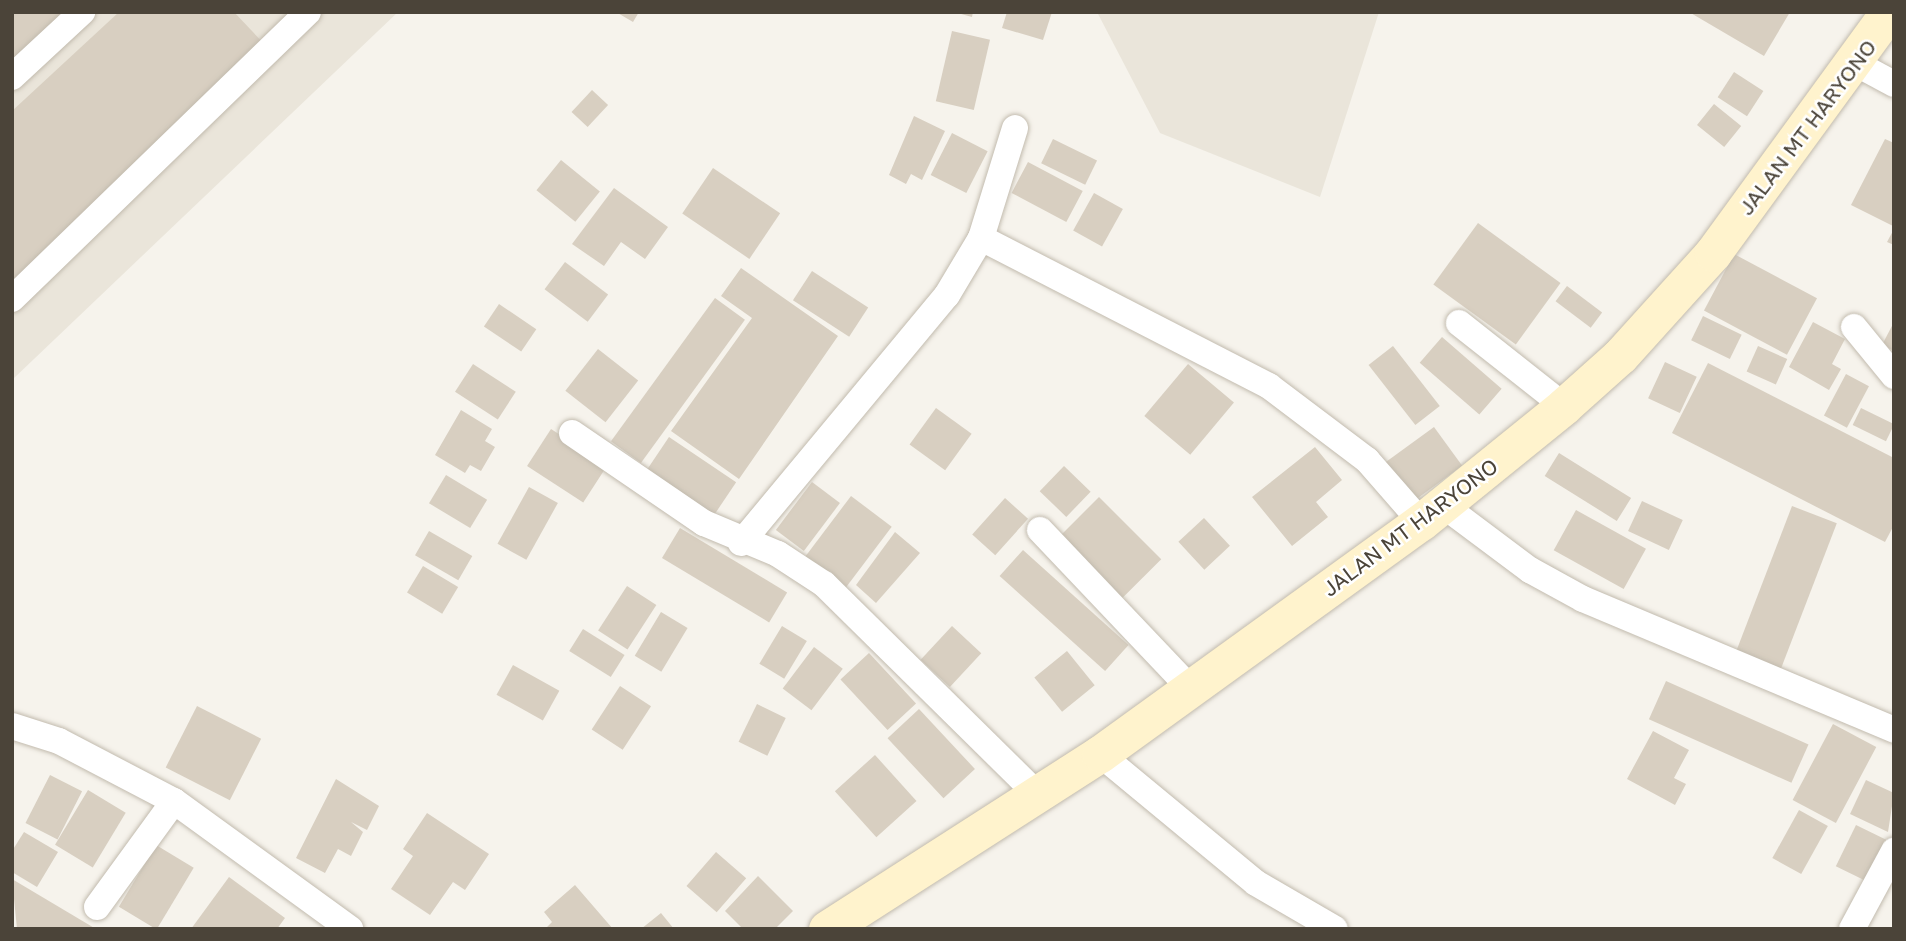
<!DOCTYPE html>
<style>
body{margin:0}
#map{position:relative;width:1906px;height:941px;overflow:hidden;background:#f6f3ec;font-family:"Golos Text",sans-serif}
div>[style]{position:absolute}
.residential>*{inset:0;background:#eae5da}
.building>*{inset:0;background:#d8cfc1;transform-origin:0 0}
.roads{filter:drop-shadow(0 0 2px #c2bbae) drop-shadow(0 0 2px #c2bbae)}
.minor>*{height:26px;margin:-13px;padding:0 13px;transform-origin:13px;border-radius:13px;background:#fff}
.secondary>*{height:37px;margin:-18.5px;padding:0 18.5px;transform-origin:18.5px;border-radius:18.5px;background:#fff3cd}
span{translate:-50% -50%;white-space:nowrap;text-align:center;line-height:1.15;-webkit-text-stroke:5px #fff;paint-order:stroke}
.street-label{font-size:21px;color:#4b4439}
.frame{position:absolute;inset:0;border:14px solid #4b4439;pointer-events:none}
</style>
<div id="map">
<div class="residential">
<i style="clip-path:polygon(12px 12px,398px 12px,12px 380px)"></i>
<i style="clip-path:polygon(1097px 12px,1379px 12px,1320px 197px,1160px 133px)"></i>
</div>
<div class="building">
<i style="clip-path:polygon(12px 12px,72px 12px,12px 68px)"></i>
<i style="clip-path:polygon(119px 12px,234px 12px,267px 47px,12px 283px,12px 111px)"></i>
<i style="clip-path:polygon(616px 12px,639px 12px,633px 22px)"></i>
<i style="clip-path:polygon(954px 12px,973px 12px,972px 17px)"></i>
<i style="clip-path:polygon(1007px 12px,1052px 12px,1043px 40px,1002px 28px)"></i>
<i style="clip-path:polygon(1689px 12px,1790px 12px,1764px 56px)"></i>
<i style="left:952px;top:31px;width:39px;height:72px;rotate:13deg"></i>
<i style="left:1734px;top:72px;width:35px;height:30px;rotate:33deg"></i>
<i style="left:592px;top:90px;width:22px;height:30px;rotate:43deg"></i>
<i style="left:1714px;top:104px;width:35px;height:27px;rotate:39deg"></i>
<i style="clip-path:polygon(914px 116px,945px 131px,922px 180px,911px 174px,906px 184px,889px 175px)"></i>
<i style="left:952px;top:133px;width:40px;height:47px;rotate:27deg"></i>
<i style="left:1053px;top:139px;width:49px;height:27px;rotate:26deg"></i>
<i style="clip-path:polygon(1885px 139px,1894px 143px,1893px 226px,1851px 205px)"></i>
<i style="left:561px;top:160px;width:50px;height:39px;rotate:39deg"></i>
<i style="left:1028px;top:162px;width:62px;height:35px;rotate:28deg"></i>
<i style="left:713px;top:168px;width:81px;height:55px;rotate:34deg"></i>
<i style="clip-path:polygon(614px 188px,668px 227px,645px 259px,621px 242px,604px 266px,572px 244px)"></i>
<i style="left:1094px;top:193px;width:33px;height:43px;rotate:29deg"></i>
<i style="left:1478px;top:223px;width:102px;height:76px;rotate:36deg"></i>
<i style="clip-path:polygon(1894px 229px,1894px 245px,1887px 242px)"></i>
<i style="left:1734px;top:254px;width:94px;height:64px;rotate:28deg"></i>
<i style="left:565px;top:262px;width:54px;height:34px;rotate:37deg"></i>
<i style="clip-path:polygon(741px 268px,838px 336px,739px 479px,671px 431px,752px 318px,721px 296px)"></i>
<i style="left:812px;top:271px;width:67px;height:35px;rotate:33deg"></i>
<i style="left:1567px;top:286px;width:44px;height:19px;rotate:37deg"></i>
<i style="left:715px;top:298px;width:37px;height:177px;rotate:36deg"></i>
<i style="left:499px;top:304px;width:45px;height:27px;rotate:34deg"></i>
<i style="left:1703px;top:316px;width:43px;height:27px;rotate:26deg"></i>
<i style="clip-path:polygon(1813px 322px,1845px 339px,1832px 364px,1841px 369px,1829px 390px,1789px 367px)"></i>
<i style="clip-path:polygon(1894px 322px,1894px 351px,1882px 345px)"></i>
<i style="left:1442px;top:337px;width:79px;height:34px;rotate:41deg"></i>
<i style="left:1393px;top:346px;width:76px;height:31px;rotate:52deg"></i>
<i style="left:1758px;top:346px;width:32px;height:28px;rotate:24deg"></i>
<i style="left:598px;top:349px;width:51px;height:53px;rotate:38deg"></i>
<i style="left:1665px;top:362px;width:35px;height:40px;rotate:25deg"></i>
<i style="clip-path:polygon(1708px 363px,1894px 458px,1894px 525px,1885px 542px,1672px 433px)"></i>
<i style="left:473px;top:364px;width:51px;height:33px;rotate:33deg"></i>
<i style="left:1188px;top:364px;width:60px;height:68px;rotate:40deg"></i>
<i style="left:1846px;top:374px;width:26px;height:47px;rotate:28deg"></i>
<i style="left:936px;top:408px;width:44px;height:45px;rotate:36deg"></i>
<i style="left:1861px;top:408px;width:37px;height:19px;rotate:26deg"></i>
<i style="clip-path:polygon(461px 410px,492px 429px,485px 441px,495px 447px,481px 471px,470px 465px,465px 473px,435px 455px)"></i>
<i style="left:1434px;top:427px;width:48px;height:62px;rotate:54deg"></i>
<i style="left:551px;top:429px;width:67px;height:44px;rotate:33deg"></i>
<i style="left:669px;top:437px;width:81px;height:40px;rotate:34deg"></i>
<i style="clip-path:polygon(1315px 447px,1342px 480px,1316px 502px,1328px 517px,1292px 546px,1252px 497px)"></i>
<i style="left:1559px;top:453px;width:85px;height:27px;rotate:32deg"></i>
<i style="left:1064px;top:466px;width:37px;height:35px;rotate:44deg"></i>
<i style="left:446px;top:475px;width:48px;height:33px;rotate:31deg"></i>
<i style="left:812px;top:482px;width:35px;height:60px;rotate:37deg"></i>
<i style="left:529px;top:487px;width:33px;height:65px;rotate:29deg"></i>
<i style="left:851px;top:496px;width:51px;height:79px;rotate:37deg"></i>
<i style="left:1099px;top:497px;width:88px;height:55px;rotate:45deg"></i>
<i style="left:1005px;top:498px;width:31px;height:49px;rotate:42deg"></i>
<i style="left:1642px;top:501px;width:45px;height:33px;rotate:25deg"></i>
<i style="left:1792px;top:506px;width:48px;height:164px;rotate:21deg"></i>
<i style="left:1576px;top:510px;width:80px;height:46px;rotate:29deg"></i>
<i style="left:1204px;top:518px;width:38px;height:35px;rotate:47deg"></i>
<i style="left:680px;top:528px;width:125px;height:35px;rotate:31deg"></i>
<i style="left:429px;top:531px;width:50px;height:28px;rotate:30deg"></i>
<i style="clip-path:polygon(895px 532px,920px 553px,876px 603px,856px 585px)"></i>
<i style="left:1023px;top:550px;width:142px;height:35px;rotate:42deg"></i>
<i style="left:423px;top:566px;width:41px;height:31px;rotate:31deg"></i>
<i style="left:627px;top:586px;width:35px;height:53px;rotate:33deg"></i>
<i style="left:661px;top:612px;width:31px;height:51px;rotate:31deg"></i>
<i style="left:782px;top:626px;width:29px;height:44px;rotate:31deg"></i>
<i style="left:952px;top:626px;width:40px;height:46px;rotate:43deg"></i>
<i style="left:583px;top:629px;width:49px;height:26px;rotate:32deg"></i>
<i style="left:814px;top:647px;width:36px;height:52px;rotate:37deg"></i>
<i style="left:1067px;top:651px;width:44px;height:42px;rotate:51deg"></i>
<i style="left:869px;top:653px;width:69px;height:39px;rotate:47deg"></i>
<i style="left:513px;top:665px;width:53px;height:34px;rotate:29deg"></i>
<i style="left:1666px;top:681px;width:156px;height:42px;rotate:24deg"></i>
<i style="left:620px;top:686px;width:37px;height:52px;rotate:33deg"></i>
<i style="left:757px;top:704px;width:32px;height:42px;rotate:26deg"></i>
<i style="left:197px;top:706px;width:72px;height:69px;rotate:27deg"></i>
<i style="left:919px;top:709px;width:82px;height:43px;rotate:47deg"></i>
<i style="left:1833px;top:724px;width:49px;height:86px;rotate:28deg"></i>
<i style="clip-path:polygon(1653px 731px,1689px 750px,1674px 778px,1686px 784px,1675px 805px,1627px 779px)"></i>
<i style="left:875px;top:755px;width:62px;height:54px;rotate:48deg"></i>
<i style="left:50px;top:775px;width:36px;height:54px;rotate:27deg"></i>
<i style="clip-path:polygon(336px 779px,379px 806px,367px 830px,351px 822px,363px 832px,351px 856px,338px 849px,325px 873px,296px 858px)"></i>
<i style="clip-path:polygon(1866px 780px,1894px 793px,1888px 832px,1850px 814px)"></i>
<i style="left:88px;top:790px;width:44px;height:64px;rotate:31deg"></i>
<i style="left:1799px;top:810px;width:33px;height:55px;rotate:29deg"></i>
<i style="clip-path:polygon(427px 813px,489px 854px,465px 890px,453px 882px,430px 915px,391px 889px,413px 856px,403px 849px)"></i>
<i style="left:1856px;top:825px;width:37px;height:46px;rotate:26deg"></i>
<i style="clip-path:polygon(24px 832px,58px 852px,37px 887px,12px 872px,12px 851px)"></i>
<i style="left:156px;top:845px;width:44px;height:72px;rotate:31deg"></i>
<i style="left:716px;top:852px;width:40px;height:45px;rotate:41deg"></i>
<i style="clip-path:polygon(758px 876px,793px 911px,775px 929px,743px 929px,725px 911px)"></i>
<i style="clip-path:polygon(229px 877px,285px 918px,277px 929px,191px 929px)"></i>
<i style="clip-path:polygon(12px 879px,96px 929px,17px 929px)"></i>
<i style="clip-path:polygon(575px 885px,613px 929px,545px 929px,552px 922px,544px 912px)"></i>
<i style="clip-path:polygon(661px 913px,674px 929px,641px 929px)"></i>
</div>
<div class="roads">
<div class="minor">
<i style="left:1857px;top:64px;width:42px;rotate:28.4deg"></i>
<i style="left:12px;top:77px;width:96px;rotate:-42.9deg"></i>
<i style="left:981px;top:238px;width:324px;rotate:27.2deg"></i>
<i style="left:1269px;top:386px;width:123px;rotate:37.1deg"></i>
<i style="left:1367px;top:460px;width:82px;rotate:48.9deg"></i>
<i style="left:12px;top:299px;width:412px;rotate:-44.1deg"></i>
<i style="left:1459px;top:323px;width:134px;rotate:38.3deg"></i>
<i style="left:1854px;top:327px;width:63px;rotate:50.8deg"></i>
<i style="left:572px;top:433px;width:160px;rotate:34.3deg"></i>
<i style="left:704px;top:523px;width:80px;rotate:22.7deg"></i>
<i style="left:778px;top:554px;width:55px;rotate:33.1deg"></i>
<i style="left:824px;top:584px;width:298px;rotate:44.6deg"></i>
<i style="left:1443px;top:505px;width:109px;rotate:36.8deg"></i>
<i style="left:1530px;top:570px;width:60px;rotate:28.7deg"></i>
<i style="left:1583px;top:599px;width:337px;rotate:22.8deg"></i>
<i style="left:1040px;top:530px;width:218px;rotate:46.5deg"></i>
<i style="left:741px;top:543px;width:322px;rotate:-50.3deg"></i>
<i style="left:947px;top:295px;width:66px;rotate:-59.2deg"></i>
<i style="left:981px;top:238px;width:115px;rotate:-72.8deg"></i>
<i style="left:12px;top:726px;width:49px;rotate:17.7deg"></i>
<i style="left:59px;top:741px;width:130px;rotate:27.6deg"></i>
<i style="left:174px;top:801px;width:218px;rotate:36deg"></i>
<i style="left:1100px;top:754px;width:202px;rotate:39.6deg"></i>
<i style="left:1256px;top:883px;width:91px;rotate:30.2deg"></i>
<i style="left:97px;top:907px;width:131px;rotate:-54deg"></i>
<i style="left:1852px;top:929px;width:89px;rotate:-61.7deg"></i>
</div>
<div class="secondary">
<i style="left:827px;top:929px;width:324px;rotate:-32.7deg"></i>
<i style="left:1100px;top:754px;width:396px;rotate:-35.9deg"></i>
<i style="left:1421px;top:522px;width:184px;rotate:-39deg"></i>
<i style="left:1564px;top:406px;width:75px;rotate:-41.8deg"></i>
<i style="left:1620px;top:356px;width:139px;rotate:-47.9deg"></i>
<i style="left:1713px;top:253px;width:298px;rotate:-53.9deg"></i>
</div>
</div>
<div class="street-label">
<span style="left:1807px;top:127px;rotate:-53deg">JALAN MT HARYONO</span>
<span style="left:1410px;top:527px;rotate:-37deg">JALAN MT HARYONO</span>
</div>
<div class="frame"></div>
</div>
